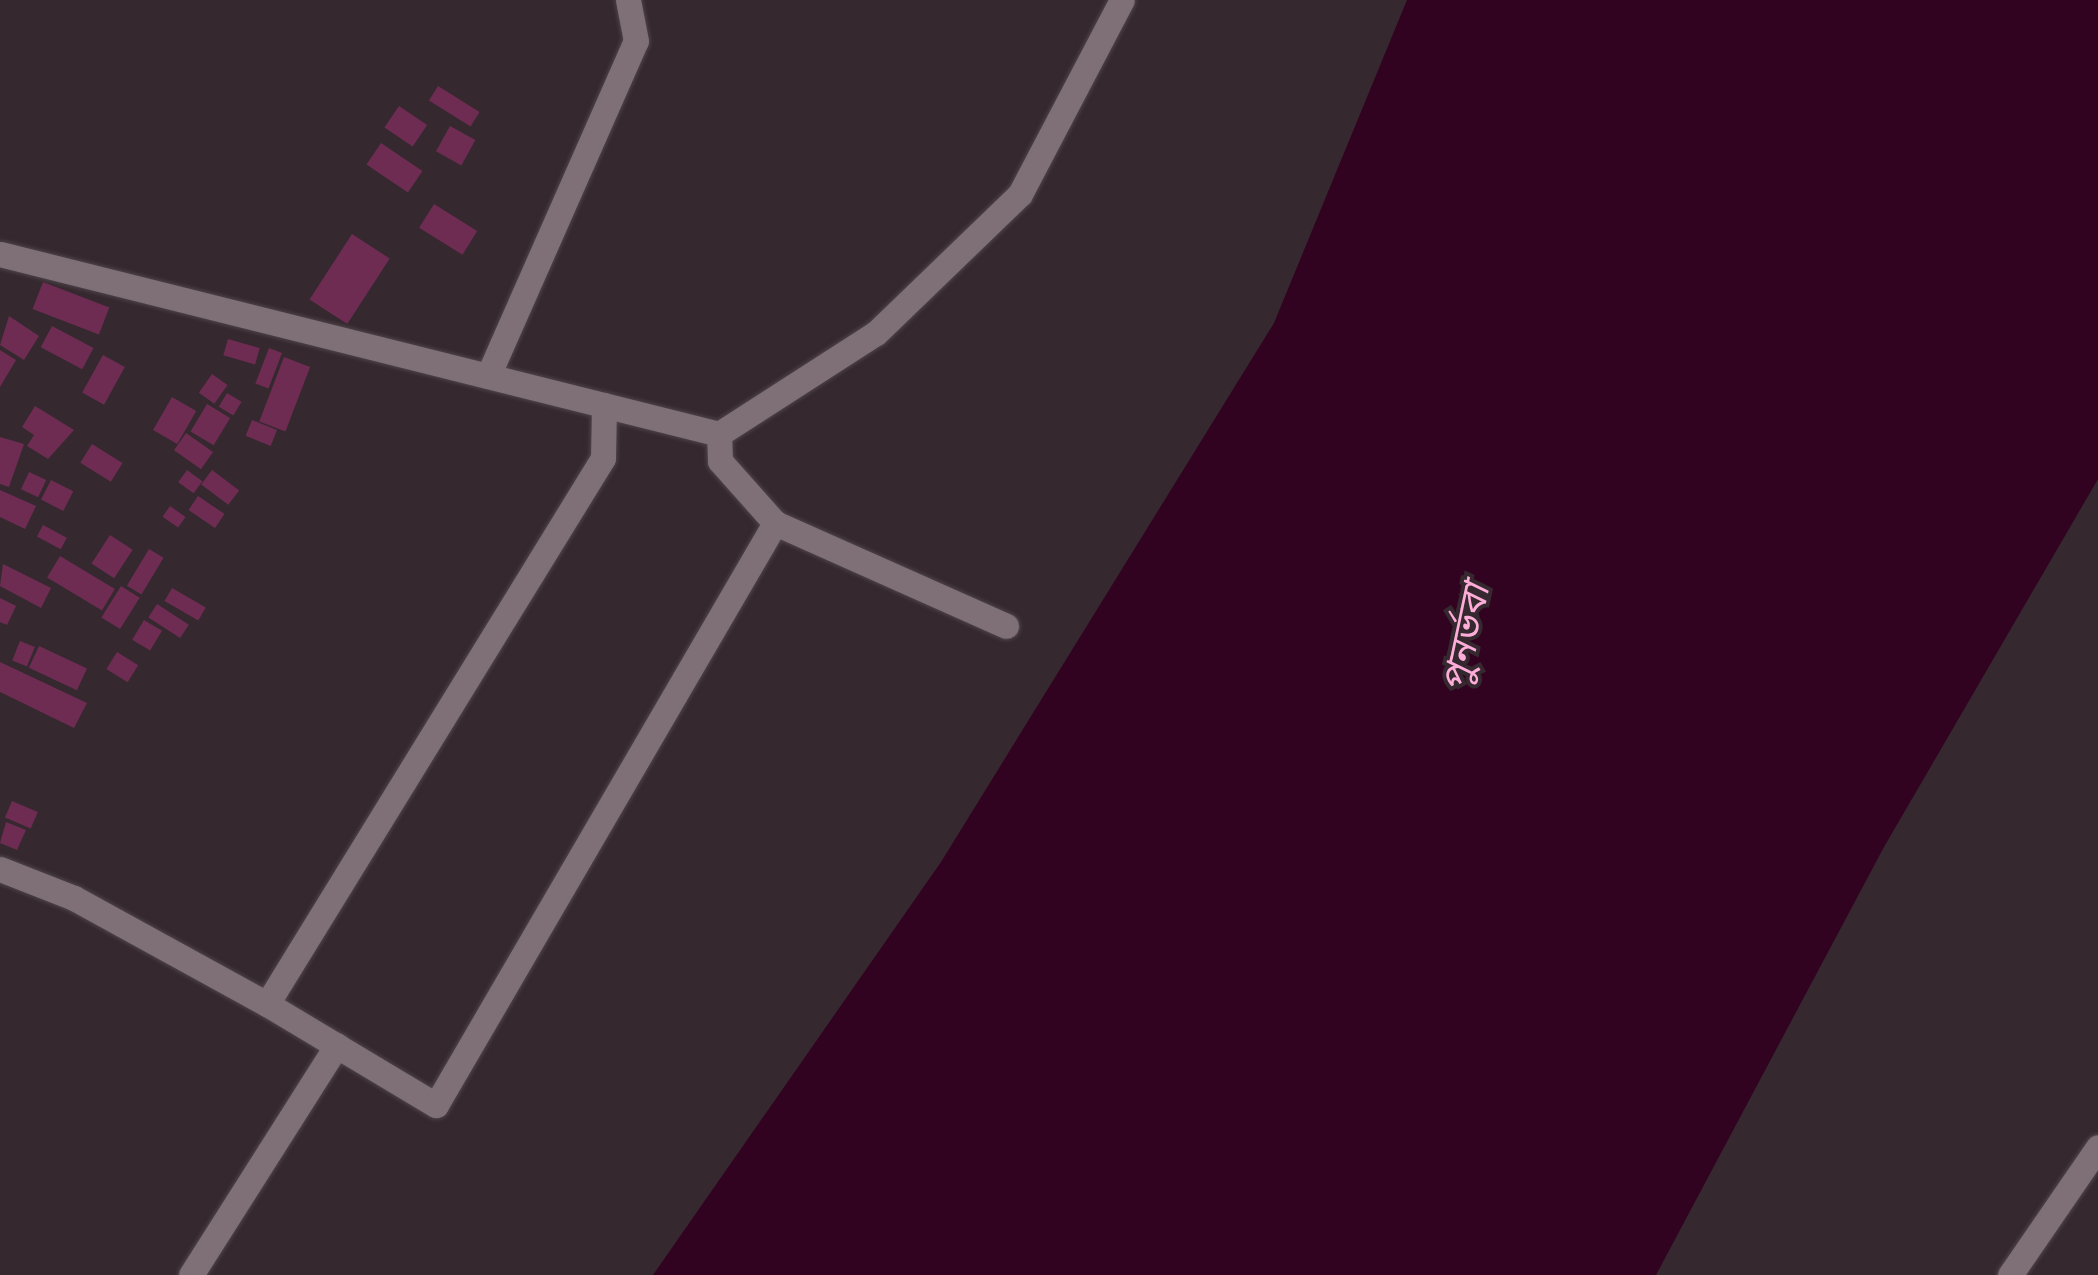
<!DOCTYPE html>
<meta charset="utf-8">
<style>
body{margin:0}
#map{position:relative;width:2098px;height:1275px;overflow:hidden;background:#35282f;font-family:Poppins,"Noto Sans Bengali",sans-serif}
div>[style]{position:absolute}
.water>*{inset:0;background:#320221}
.building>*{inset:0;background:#6e2c53;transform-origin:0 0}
.roads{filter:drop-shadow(0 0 2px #4e4449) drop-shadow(0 0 2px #4e4449)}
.street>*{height:25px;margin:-12.5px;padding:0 12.5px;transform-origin:12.5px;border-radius:12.5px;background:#7f7078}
span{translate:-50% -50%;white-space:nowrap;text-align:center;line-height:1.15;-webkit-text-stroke:8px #35282f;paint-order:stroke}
.water-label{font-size:38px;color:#feadd9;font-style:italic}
</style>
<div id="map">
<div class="water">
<i style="clip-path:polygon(1407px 0,2098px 0,2098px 479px,1884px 847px,1656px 1275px,653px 1275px,941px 862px,1274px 323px)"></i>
</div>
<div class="building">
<i style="left:438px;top:86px;width:49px;height:17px;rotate:32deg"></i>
<i style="left:399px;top:106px;width:34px;height:26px;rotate:34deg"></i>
<i style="left:450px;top:126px;width:29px;height:29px;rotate:29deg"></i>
<i style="left:381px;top:143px;width:50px;height:26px;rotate:34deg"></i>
<i style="left:434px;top:204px;width:51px;height:28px;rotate:32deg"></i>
<i style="left:352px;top:234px;width:45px;height:78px;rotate:33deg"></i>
<i style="left:43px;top:282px;width:71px;height:29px;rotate:21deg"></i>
<i style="clip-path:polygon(9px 316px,39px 336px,24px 360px,0 345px)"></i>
<i style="left:52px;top:326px;width:47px;height:24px;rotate:28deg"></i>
<i style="left:228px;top:339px;width:33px;height:17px;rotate:16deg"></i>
<i style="left:269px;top:348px;width:14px;height:38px;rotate:21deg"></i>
<i style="clip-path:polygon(0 350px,16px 360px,0 387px)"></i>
<i style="left:103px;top:355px;width:25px;height:43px;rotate:29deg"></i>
<i style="left:284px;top:357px;width:28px;height:69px;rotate:21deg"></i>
<i style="left:212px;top:374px;width:19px;height:23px;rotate:35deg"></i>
<i style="left:227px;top:393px;width:17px;height:16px;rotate:31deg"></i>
<i style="left:172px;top:397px;width:28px;height:38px;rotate:30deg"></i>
<i style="left:207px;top:404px;width:27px;height:32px;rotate:31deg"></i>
<i style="clip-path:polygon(35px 406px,74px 430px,48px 459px,27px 446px,34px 435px,22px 427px)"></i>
<i style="left:252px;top:420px;width:27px;height:17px;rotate:22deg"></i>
<i style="left:186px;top:433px;width:33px;height:21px;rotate:35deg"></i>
<i style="clip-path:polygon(0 437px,24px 444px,9px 487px,0 484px)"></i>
<i style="left:92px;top:444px;width:36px;height:22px;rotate:32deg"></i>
<i style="left:187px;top:470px;width:19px;height:15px;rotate:36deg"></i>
<i style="left:212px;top:470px;width:34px;height:18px;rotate:37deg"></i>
<i style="left:29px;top:472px;width:19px;height:19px;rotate:25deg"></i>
<i style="left:51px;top:480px;width:25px;height:22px;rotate:27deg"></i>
<i style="clip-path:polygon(0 490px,36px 506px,25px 529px,0 517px)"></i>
<i style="left:198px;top:496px;width:32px;height:17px;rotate:34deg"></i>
<i style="left:170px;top:506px;width:19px;height:13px;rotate:35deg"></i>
<i style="left:43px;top:525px;width:27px;height:13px;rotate:28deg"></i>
<i style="left:110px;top:535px;width:27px;height:34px;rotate:33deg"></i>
<i style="left:149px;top:549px;width:17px;height:43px;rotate:31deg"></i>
<i style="left:60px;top:556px;width:64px;height:25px;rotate:31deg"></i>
<i style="clip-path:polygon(3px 564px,51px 588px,41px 608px,0 586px)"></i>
<i style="left:121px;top:586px;width:22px;height:37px;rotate:32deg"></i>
<i style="left:172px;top:588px;width:39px;height:15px;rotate:30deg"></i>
<i style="clip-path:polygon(0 598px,16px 606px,7px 625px,0 622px)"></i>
<i style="left:157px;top:604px;width:38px;height:16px;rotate:33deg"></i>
<i style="left:144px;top:620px;width:21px;height:23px;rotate:31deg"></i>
<i style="left:20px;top:641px;width:16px;height:21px;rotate:22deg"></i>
<i style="left:39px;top:646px;width:53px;height:24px;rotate:25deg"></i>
<i style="left:117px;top:652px;width:25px;height:20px;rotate:32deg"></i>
<i style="clip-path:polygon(0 662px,87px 703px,74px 728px,0 692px)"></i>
<i style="left:12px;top:801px;width:28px;height:18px;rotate:23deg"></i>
<i style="clip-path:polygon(6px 822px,26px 830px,17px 850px,0 843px)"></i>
</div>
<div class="roads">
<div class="street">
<i style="left:0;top:254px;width:741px;rotate:14.05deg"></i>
<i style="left:719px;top:434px;width:187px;rotate:-32.8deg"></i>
<i style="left:876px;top:333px;width:200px;rotate:-44deg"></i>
<i style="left:1020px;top:194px;width:219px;rotate:-62.3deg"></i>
<i style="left:488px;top:376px;width:366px;rotate:-66.2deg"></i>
<i style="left:636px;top:41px;width:42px;rotate:-101deg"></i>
<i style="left:775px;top:523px;width:253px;rotate:24deg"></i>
<i style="left:0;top:869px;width:79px;rotate:21.4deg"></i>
<i style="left:74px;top:898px;width:220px;rotate:28.8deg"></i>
<i style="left:267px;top:1004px;width:641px;rotate:-58.39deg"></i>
<i style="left:603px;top:458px;width:53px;rotate:-88.9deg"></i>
<i style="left:267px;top:1004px;width:197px;rotate:30.9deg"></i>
<i style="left:436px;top:1105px;width:674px;rotate:-59.78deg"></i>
<i style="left:775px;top:523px;width:83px;rotate:-131.6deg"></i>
<i style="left:720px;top:461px;width:27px;rotate:-92deg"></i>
<i style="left:191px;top:1275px;width:272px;rotate:-57.6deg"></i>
<i style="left:2010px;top:1275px;width:155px;rotate:-55.5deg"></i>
</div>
</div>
<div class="water-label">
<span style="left:1465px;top:638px;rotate:-78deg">পুনর্ভবা</span>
</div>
</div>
